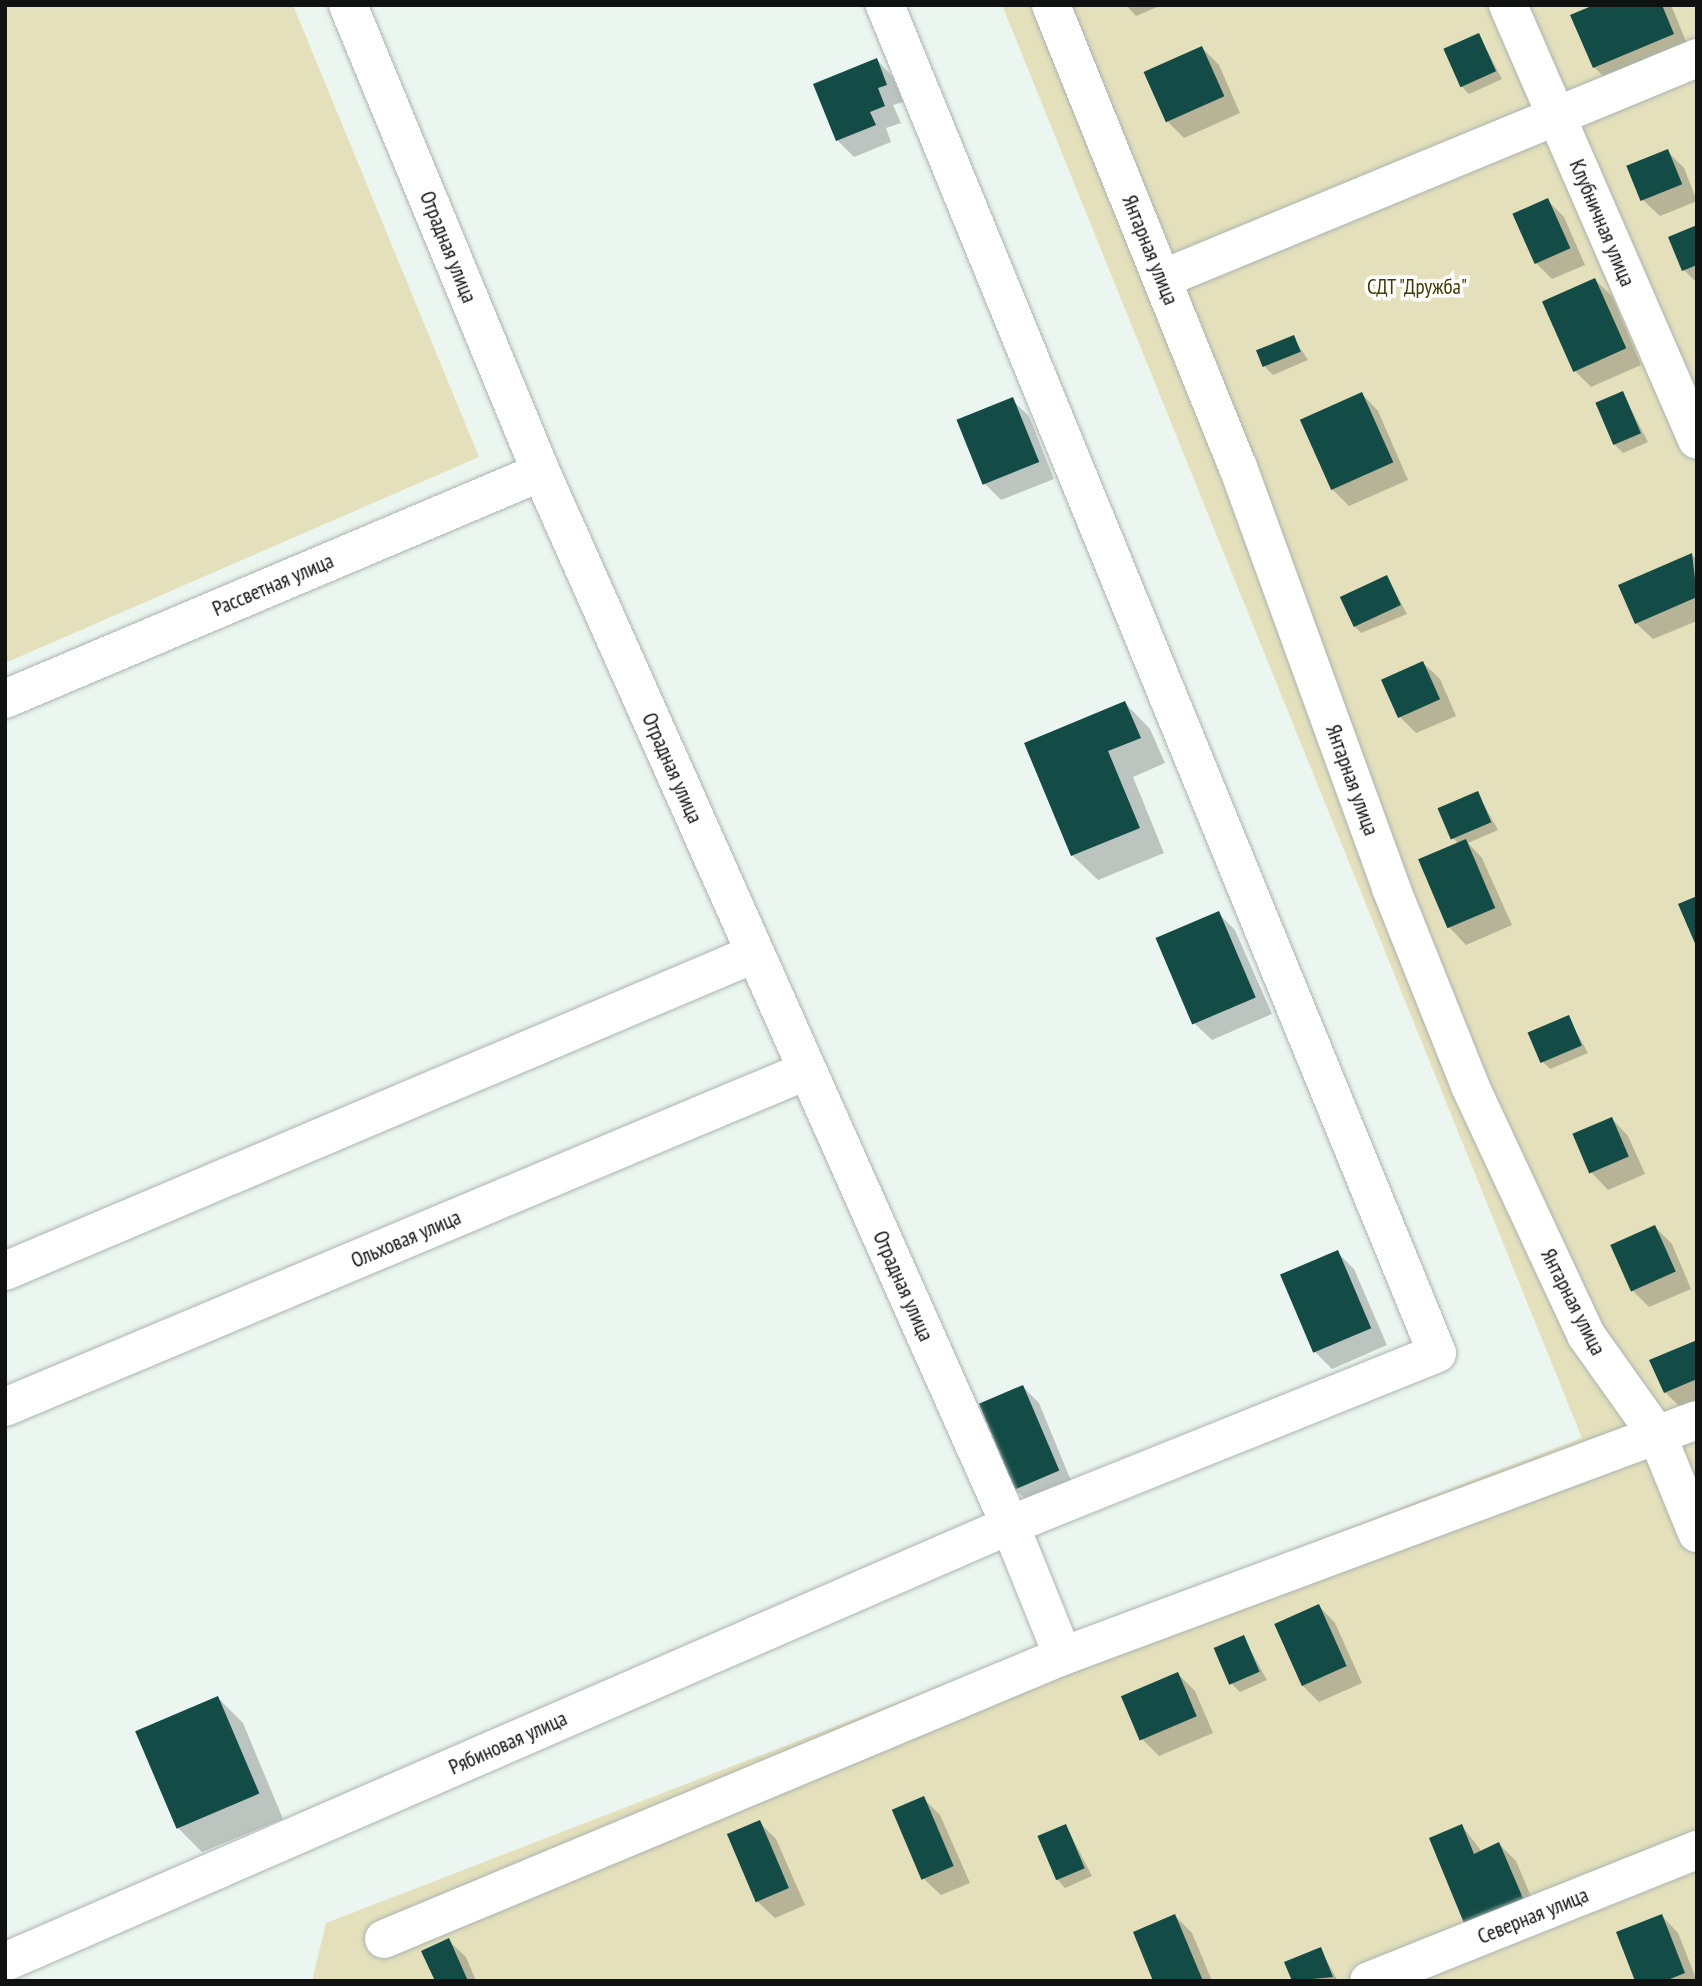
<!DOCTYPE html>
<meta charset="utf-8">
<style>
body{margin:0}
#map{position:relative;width:1702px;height:1986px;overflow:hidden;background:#ecf6f0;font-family:"PT Sans Narrow",sans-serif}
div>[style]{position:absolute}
.green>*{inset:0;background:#e4e0bc}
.shadow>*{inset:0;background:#0003}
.building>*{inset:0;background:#134c47;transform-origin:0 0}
.roads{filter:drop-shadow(0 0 2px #abb4ae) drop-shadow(0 0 2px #abb4ae)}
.minor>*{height:38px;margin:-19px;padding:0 19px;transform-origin:19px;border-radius:19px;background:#fff}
span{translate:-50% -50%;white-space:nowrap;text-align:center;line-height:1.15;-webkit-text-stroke:7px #fff;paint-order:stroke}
.street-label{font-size:21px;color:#0f1210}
.park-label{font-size:21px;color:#413a01}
.frame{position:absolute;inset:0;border:7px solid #0f1210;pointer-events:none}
</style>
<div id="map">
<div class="green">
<i style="clip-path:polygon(5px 5px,293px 5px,479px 457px,5px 663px)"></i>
<i style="clip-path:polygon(1002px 5px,1697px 5px,1697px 1981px,312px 1981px,326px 1923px,1582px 1438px)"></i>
</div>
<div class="shadow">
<i style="clip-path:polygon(1126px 5px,1162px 5px,1136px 16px)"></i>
<i style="clip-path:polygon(1598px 5px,1671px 5px,1690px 51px,1611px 84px,1594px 67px)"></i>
<i style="clip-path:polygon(1479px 35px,1502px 79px,1469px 94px,1461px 86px)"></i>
<i style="clip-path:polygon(1202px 48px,1219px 65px,1240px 113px,1184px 138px,1167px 121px)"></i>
<i style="clip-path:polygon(877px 60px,893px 77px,903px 102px,893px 105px,901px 123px,886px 128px,891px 142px,854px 157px,837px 140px)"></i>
<i style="clip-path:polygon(1667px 151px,1684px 168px,1697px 201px,1660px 216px,1643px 200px)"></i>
<i style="clip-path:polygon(1547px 200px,1564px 217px,1585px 265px,1552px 279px,1535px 262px)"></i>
<i style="clip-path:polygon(1697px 227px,1697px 283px,1684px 270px)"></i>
<i style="clip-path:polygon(1595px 280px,1612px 296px,1641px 365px,1591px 387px,1574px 370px)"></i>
<i style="clip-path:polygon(1293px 337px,1308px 360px,1273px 375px,1265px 367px)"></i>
<i style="clip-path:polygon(1362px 394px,1378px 411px,1408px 480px,1349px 506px,1332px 489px)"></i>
<i style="clip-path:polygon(1623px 394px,1648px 442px,1623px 453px,1615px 445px)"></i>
<i style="clip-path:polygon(1012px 400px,1029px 416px,1054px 479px,1001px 500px,984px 483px)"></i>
<i style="clip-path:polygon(1692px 555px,1697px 560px,1697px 621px,1653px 639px,1636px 623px)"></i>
<i style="clip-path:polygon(1387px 577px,1407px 614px,1361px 633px,1353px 625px)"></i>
<i style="clip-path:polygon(1423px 663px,1440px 679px,1456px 716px,1416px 733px,1399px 716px,1383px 680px)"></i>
<i style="clip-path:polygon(1125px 703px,1150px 729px,1165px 763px,1133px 777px,1164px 853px,1098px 880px,1072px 855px,1027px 744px)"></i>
<i style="clip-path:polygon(1478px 794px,1498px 830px,1468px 843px,1482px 858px,1512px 925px,1466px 945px,1450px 928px,1459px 844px,1453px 838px)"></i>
<i style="clip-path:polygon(1218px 913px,1235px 930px,1272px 1014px,1212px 1040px,1195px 1024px)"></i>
<i style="clip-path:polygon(1568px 1017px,1588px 1053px,1550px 1069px,1542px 1061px)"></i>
<i style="clip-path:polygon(1612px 1119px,1628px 1136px,1645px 1174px,1608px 1190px,1592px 1173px)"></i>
<i style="clip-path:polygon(1655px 1227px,1672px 1244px,1691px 1289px,1649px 1307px,1632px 1290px)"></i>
<i style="clip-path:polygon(1337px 1252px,1354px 1269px,1387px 1345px,1332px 1369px,1315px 1352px)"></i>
<i style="clip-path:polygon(1697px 1342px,1697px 1403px,1682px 1409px,1665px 1392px)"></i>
<i style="clip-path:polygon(1023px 1387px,1039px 1403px,1074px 1488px,1032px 1506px,1015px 1489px)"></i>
<i style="clip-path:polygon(1319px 1606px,1335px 1623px,1362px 1683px,1319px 1702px,1302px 1685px)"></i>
<i style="clip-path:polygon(1243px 1637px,1267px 1680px,1240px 1692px,1232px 1684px)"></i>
<i style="clip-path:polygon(1178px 1674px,1195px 1691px,1213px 1733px,1159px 1756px,1142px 1739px)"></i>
<i style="clip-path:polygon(218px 1698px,243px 1723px,283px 1819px,202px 1852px,177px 1827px)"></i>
<i style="clip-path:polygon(923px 1798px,940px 1815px,970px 1883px,941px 1895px,924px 1879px)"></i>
<i style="clip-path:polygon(759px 1822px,776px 1839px,805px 1905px,775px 1918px,758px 1902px)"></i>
<i style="clip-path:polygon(1066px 1826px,1092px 1876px,1065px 1888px,1058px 1880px)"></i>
<i style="clip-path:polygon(1462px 1826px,1482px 1852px,1499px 1844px,1516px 1861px,1541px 1920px,1485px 1944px)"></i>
<i style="clip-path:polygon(1175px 1916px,1192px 1933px,1212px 1981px,1155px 1981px)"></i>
<i style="clip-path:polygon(1662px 1916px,1678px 1933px,1697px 1981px,1637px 1981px)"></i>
<i style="clip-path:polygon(449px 1941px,466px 1957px,476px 1981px,437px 1981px)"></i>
<i style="clip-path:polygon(1320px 1949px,1338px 1981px,1294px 1981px)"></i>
</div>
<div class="building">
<i style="clip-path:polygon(1594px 5px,1662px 5px,1674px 34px,1593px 68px,1570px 15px)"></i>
<i style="left:1479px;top:33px;width:42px;height:39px;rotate:66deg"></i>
<i style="left:1202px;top:46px;width:55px;height:64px;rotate:66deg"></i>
<i style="clip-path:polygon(877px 58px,887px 85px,878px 88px,885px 106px,870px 112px,876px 125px,836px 141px,813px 84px)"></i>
<i style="left:1668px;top:149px;width:38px;height:45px;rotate:68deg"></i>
<i style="left:1548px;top:198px;width:55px;height:39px;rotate:66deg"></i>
<i style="clip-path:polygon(1697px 225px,1697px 265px,1682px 271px,1668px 237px)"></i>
<i style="left:1595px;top:278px;width:77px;height:58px;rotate:66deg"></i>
<i style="left:1294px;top:335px;width:18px;height:41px;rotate:68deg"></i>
<i style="left:1623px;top:391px;width:46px;height:30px;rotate:67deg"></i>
<i style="left:1362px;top:392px;width:77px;height:68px;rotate:66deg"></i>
<i style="left:1013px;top:397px;width:70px;height:61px;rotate:68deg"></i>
<i style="clip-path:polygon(1692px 553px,1697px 597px,1635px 624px,1618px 585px)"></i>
<i style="left:1387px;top:575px;width:33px;height:52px;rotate:65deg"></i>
<i style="left:1423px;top:661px;width:42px;height:46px;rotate:66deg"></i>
<i style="clip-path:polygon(1125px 701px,1141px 738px,1108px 751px,1140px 828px,1071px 856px,1024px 743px)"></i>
<i style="left:1478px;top:791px;width:34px;height:44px;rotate:67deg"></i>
<i style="left:1466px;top:839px;width:75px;height:52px;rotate:67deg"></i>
<i style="clip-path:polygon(1697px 896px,1697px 948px,1678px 904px)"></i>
<i style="left:1219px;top:911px;width:94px;height:69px;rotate:67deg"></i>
<i style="left:1569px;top:1015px;width:33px;height:45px;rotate:67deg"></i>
<i style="left:1612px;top:1117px;width:43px;height:43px;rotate:67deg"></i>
<i style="left:1655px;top:1225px;width:51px;height:49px;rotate:66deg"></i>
<i style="left:1338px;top:1250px;width:85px;height:63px;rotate:67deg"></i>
<i style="clip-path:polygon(1697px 1340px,1697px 1379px,1664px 1393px,1649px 1360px)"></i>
<i style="left:1023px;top:1385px;width:93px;height:48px;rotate:67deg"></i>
<i style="left:1319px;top:1604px;width:68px;height:49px;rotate:66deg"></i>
<i style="left:1244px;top:1635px;width:40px;height:33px;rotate:67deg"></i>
<i style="left:1178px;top:1672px;width:48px;height:62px;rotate:67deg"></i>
<i style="left:218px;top:1696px;width:106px;height:90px;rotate:67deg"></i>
<i style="left:924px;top:1796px;width:76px;height:35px;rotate:67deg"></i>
<i style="left:760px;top:1820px;width:74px;height:36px;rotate:67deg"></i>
<i style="left:1066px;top:1824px;width:48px;height:31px;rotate:67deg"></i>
<i style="clip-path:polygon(1462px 1824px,1474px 1854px,1499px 1842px,1525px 1903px,1466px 1928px,1429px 1838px)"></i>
<i style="clip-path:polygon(1175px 1914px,1203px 1981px,1153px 1981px,1133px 1932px)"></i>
<i style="clip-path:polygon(1662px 1914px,1685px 1973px,1665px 1981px,1635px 1981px,1616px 1932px)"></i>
<i style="clip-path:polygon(449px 1938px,468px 1981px,435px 1981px,421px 1951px)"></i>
<i style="clip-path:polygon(1321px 1947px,1333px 1977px,1292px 1981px,1284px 1962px)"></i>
</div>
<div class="roads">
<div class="minor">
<i style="left:348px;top:5px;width:505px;rotate:67.55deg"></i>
<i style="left:541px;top:472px;width:1153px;rotate:65.99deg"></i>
<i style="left:1010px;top:1525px;width:141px;rotate:68deg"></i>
<i style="left:1051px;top:5px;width:498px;rotate:68deg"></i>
<i style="left:1238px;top:467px;width:448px;rotate:70deg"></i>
<i style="left:1391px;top:888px;width:213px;rotate:68.2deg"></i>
<i style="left:1470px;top:1086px;width:275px;rotate:65deg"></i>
<i style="left:1586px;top:1335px;width:123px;rotate:54.6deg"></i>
<i style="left:1657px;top:1435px;width:106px;rotate:67.8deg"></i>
<i style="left:1508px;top:5px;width:474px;rotate:66.5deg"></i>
<i style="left:1162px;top:279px;width:579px;rotate:-22.44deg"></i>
<i style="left:5px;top:699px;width:582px;rotate:-22.95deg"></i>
<i style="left:5px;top:1271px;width:813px;rotate:-22.94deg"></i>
<i style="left:5px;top:1407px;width:869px;rotate:-22.76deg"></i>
<i style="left:384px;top:1939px;width:736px;rotate:-22.63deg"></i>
<i style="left:1063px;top:1656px;width:676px;rotate:-20.42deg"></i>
<i style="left:5px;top:1962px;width:1096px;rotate:-23.5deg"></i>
<i style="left:1010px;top:1525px;width:460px;rotate:-21.9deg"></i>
<i style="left:1437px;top:1353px;width:1457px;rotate:-112.27deg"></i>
<i style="left:1369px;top:1981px;width:353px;rotate:-21.8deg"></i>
</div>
</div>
<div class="street-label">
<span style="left:1602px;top:223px;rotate:67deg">Клубничная улица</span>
<span style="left:448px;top:247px;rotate:68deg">Отрадная улица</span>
<span style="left:1150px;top:250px;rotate:68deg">Янтарная улица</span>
<span style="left:273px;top:585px;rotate:-23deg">Рассветная улица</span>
<span style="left:672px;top:768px;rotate:66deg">Отрадная улица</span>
<span style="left:1352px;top:780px;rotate:70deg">Янтарная улица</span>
<span style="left:406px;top:1239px;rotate:-23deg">Ольховая улица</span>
<span style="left:903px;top:1286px;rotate:66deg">Отрадная улица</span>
<span style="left:1573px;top:1302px;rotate:63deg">Янтарная улица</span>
<span style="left:508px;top:1743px;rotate:-24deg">Рябиновая улица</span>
<span style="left:1533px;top:1916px;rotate:-22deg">Северная улица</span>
</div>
<div class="park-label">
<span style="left:1417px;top:287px">СДТ "Дружба"</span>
</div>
<div class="frame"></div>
</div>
